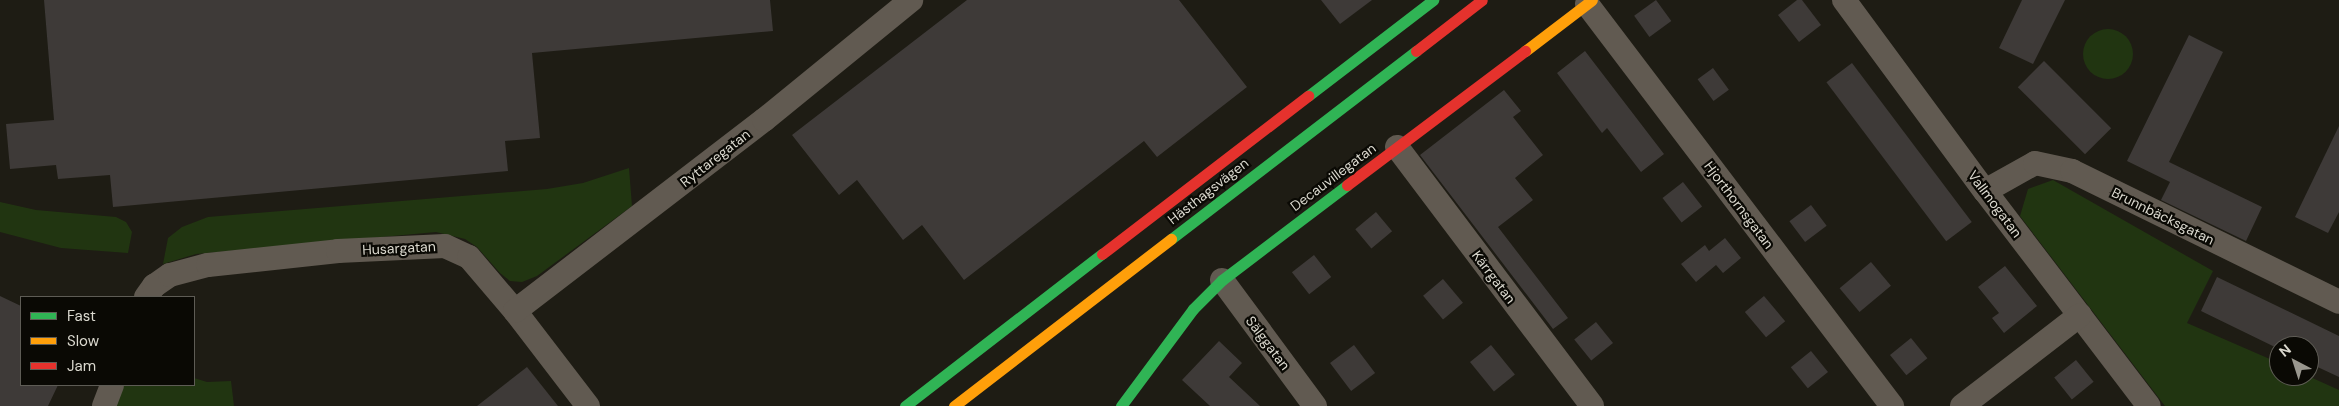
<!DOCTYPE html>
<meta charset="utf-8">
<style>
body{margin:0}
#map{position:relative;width:2339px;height:406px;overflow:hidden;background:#1e1c14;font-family:"DM Sans",sans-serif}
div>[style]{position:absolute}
.green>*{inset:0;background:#213511}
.round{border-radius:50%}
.building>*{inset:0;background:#3e3a38;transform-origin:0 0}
.street>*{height:24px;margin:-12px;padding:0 12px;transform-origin:12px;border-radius:12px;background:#615a51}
.fast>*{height:11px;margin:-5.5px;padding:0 5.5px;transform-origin:5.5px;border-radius:5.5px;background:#30b455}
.slow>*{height:11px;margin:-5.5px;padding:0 5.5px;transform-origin:5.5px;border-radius:5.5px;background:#ff9f0a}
.jam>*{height:11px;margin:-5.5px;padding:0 5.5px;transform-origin:5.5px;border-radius:5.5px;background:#e5322d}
span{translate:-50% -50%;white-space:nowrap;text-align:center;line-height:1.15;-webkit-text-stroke:4.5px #0a0904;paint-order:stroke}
.street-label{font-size:14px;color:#dbd9cf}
.legend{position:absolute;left:20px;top:296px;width:175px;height:90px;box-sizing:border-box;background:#0a0904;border:1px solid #5e5c55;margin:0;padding:6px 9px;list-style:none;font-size:15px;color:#dbd9cf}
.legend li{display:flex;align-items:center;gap:10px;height:25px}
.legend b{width:25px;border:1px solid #5e5c55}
.north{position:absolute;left:2269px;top:336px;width:50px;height:50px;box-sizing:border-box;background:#0a0904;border:1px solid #5e5c55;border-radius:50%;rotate:320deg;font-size:14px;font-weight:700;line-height:20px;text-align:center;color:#dbd9cf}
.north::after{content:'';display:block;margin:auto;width:18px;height:22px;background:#99978e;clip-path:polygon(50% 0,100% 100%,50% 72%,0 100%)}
</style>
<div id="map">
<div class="green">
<i class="round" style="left:2083px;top:29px;width:50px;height:50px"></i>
<i style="clip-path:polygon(629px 168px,632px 206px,537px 276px,522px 282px,510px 281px,500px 273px,477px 247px,465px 239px,436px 232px,196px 254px,163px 264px,168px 238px,182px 227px,208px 217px,547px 189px,583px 183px)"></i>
<i style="clip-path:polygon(2053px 180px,2213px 271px,2187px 323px,2279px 363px,2279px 376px,2308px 376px,2339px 390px,2339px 406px,2165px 406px,2020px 216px,2028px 189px)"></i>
<i style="clip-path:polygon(0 202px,36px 210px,116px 217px,126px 222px,132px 232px,128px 253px,61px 248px,0 232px)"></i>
<i style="clip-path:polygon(194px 378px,207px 382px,231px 381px,234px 406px,116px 406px,124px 385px,194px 385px)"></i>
</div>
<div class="building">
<i style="clip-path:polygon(44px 0,770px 0,773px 31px,532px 53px,540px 138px,505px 141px,508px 171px,113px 207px,110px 175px,58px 179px,56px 165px,10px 169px,6px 124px,54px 120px)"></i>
<i style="clip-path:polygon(967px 0,1179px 0,1247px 87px,1157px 157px,1144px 141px,964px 280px,922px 225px,903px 240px,857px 180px,839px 195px,792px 135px)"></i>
<i style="clip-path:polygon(1321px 0,1372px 0,1340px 24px)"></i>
<i style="left:1656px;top:0;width:26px;height:27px;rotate:54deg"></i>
<i style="clip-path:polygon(1797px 0,1802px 0,1821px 25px,1799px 42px,1778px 15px)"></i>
<i style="clip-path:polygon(2022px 0,2065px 0,2033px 64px,1999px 48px)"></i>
<i style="clip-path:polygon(2189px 35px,2223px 52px,2169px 162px,2262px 207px,2246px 241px,2161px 200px,2170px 182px,2127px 161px)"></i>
<i style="clip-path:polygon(1585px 51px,1664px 154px,1641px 172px,1607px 128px,1602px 133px,1557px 73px)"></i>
<i style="left:2044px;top:61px;width:95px;height:37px;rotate:45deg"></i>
<i style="left:1852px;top:63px;width:199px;height:32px;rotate:53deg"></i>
<i style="left:1713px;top:68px;width:27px;height:19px;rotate:54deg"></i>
<i style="clip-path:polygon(1504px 90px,1521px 111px,1513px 117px,1543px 155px,1515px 178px,1533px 200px,1498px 227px,1568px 318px,1553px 329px,1420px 155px)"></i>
<i style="clip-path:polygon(2339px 126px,2339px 212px,2328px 233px,2295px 217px)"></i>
<i style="left:1683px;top:182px;width:31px;height:26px;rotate:52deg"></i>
<i style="left:1811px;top:205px;width:26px;height:27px;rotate:53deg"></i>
<i style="left:1376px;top:212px;width:25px;height:27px;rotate:50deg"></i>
<i style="clip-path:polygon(1725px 238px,1741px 258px,1723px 273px,1716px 265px,1696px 282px,1681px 264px,1705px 245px,1709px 251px)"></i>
<i style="left:1314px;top:255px;width:28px;height:28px;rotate:52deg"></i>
<i style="left:1871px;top:262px;width:31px;height:41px;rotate:50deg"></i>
<i style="clip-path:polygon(2005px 266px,2037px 306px,2004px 333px,1992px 318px,1999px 313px,1978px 287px)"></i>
<i style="clip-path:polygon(2217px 277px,2339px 336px,2339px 377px,2309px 363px,2309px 346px,2279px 346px,2279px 349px,2201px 311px)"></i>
<i style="left:1443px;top:279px;width:31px;height:26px;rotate:50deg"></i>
<i style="clip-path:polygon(0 296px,21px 306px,21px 385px,58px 385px,48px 406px,0 406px)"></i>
<i style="left:1764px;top:296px;width:33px;height:25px;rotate:50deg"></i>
<i style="left:1596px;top:322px;width:27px;height:28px;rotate:51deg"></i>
<i style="left:1911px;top:338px;width:26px;height:27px;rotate:51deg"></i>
<i style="clip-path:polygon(1219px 341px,1242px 363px,1229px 377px,1260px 406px,1210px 406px,1182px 380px)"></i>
<i style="left:1354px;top:345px;width:35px;height:30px;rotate:53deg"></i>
<i style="left:1491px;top:345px;width:38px;height:27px;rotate:51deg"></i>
<i style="left:1811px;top:351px;width:27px;height:26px;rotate:51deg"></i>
<i style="left:2076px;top:360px;width:28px;height:28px;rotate:51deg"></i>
<i style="clip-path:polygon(527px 367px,558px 406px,477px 406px)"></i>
</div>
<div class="street">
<i style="left:1844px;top:0;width:237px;rotate:53.6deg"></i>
<i style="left:1985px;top:191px;width:270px;rotate:52.7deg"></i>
<i style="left:1587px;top:4px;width:505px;rotate:52.81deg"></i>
<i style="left:1397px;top:147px;width:324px;rotate:53deg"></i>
<i style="left:1985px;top:191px;width:57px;rotate:-29.2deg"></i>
<i style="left:2035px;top:163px;width:38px;rotate:12deg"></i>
<i style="left:2072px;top:171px;width:297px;rotate:26.1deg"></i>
<i style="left:1222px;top:280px;width:157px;rotate:53.6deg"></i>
<i style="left:146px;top:297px;width:14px;rotate:-54deg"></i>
<i style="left:154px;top:286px;width:19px;rotate:-35deg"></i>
<i style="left:170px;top:275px;width:39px;rotate:-15deg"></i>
<i style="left:208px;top:265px;width:131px;rotate:-6.1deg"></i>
<i style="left:338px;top:251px;width:107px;rotate:-2.7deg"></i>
<i style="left:445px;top:246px;width:26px;rotate:25deg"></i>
<i style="left:469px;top:257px;width:71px;rotate:49.6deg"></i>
<i style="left:515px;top:311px;width:120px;rotate:52.5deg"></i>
<i style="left:515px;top:311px;width:314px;rotate:-37.5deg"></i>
<i style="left:764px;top:120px;width:190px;rotate:-39.2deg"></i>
<i style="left:104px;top:406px;width:22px;rotate:-69deg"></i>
<i style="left:1962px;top:406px;width:149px;rotate:-37.6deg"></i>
</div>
<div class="fast">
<i style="left:1308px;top:96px;width:158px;rotate:-37.5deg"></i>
<i style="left:1171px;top:239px;width:309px;rotate:-37.5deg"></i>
<i style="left:905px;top:406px;width:249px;rotate:-37.7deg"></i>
<i style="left:1121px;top:406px;width:121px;rotate:-53.4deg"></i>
<i style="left:1193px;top:309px;width:41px;rotate:-45deg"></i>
<i style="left:1222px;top:280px;width:157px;rotate:-37.2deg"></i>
</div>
<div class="slow">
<i style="left:1525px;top:51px;width:84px;rotate:-37.3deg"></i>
<i style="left:954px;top:406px;width:274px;rotate:-37.6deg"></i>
</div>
<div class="jam">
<i style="left:1416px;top:51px;width:83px;rotate:-37.7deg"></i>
<i style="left:1347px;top:185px;width:223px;rotate:-37deg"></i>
<i style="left:1102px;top:254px;width:260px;rotate:-37.5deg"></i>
</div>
<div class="street-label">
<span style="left:715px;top:158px;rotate:-38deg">Ryttaregatan</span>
<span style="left:1333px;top:177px;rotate:-37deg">Decauvillegatan</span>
<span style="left:1208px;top:191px;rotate:-38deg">Hästhagsvägen</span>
<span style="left:1995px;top:204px;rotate:53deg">Vallmogatan</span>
<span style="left:1739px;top:205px;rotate:53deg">Hjorthornsgatan</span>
<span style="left:2163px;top:216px;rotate:26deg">Brunnbäcksgatan</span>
<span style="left:399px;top:248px;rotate:-3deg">Husargatan</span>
<span style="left:1494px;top:277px;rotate:53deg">Kärrgatan</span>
<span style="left:1268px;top:343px;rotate:53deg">Sälggatan</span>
</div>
<ul class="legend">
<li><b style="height:6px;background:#30b455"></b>Fast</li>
<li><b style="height:6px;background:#ff9f0a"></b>Slow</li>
<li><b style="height:6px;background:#e5322d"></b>Jam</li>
</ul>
<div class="north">N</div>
</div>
